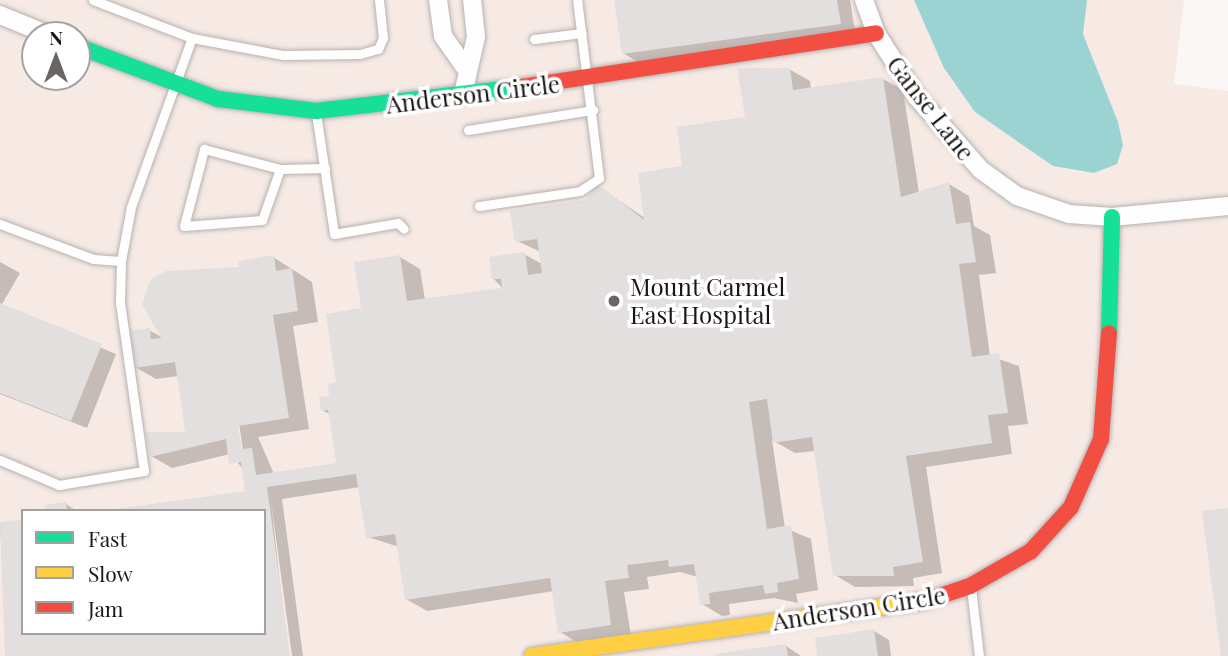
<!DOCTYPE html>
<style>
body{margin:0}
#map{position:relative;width:1228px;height:656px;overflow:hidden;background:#fbf7f5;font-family:"Playfair Display",serif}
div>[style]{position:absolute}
.built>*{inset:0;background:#f7eae5}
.water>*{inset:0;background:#9bd3d3}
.shadow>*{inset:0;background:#0003}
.building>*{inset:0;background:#e3dfde}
.roads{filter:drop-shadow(0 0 2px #b6b2b1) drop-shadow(0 0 2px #b6b2b1)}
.lane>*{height:9px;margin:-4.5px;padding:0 4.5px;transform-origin:4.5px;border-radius:4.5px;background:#fefefe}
.street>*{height:18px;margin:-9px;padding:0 9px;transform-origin:9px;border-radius:9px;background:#fefefe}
.fast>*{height:16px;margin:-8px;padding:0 8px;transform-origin:8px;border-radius:8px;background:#16e098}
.slow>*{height:16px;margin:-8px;padding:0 8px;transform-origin:8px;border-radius:8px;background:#ffcf43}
.jam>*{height:16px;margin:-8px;padding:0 8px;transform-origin:8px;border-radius:8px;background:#f24e42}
.dots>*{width:19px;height:19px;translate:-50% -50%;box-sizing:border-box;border:4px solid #fff;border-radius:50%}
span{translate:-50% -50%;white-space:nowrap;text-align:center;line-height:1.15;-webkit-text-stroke:7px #fff;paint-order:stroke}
.street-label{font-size:24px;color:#1b1615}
.poi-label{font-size:24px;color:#1b1615}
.left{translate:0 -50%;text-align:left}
.legend{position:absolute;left:21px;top:509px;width:245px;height:126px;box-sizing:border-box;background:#fff;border:2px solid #a4a2a1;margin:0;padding:9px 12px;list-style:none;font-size:21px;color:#1b1615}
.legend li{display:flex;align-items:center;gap:14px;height:35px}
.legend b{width:35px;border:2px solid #a4a2a1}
.north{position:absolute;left:21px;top:21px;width:70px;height:70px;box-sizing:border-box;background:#fff;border:2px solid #a4a2a1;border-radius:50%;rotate:0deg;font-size:19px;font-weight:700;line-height:28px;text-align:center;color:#1b1615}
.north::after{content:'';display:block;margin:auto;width:24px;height:32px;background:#696563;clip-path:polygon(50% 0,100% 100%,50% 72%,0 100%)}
</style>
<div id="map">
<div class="built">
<i style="clip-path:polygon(evenodd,0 0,1184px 0,1174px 84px,1228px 91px,1228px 656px,0 656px,0 0,35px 35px,77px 35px,77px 77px,35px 77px,35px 35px,0 0,23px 511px,264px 511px,264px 633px,23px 633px,23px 511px)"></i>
</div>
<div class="water">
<i style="clip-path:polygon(914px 0,1087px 0,1083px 34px,1118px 122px,1123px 145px,1117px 164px,1094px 173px,1053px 166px,975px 112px,944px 68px)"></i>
</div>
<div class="shadow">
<i style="clip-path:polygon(616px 0,850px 0,855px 32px,638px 62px,623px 53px)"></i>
<i style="clip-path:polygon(evenodd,789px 69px,810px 81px,811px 89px,883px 79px,903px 90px,919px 193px,949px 184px,969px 196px,974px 226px,990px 235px,996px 273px,979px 275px,990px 356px,1019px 366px,1028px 424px,1008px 426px,1012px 454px,926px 467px,942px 573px,913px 578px,914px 586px,855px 587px,835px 575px,816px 451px,795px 453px,772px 440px,785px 528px,811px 539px,818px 590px,796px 594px,798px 603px,774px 598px,729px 604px,730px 615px,722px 616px,702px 604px,698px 577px,680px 572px,647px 577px,649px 589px,624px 592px,631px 636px,580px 644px,560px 632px,554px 591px,427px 611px,406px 599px,399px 547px,368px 537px,360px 487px,282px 499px,303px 656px,292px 656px,271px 501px,288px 656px,7px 656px,0 524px,23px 521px,23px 633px,264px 633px,264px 511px,103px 511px,247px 492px,244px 470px,230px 454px,172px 468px,151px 456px,187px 433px,178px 376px,156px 379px,135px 367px,149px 330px,163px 338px,143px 304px,149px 284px,161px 275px,241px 269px,273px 257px,312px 282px,318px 322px,293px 326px,309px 429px,258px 437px,274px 474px,338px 464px,331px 415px,322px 410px,338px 384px,363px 310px,400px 257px,420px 269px,425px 300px,504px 290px,493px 278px,524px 254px,542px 264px,541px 252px,517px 241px,586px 202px,598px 186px,646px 219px,684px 168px,747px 118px,789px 69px,235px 417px,238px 417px,243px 450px,240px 450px,235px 417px)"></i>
<i style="clip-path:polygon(0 262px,20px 273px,1px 306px,116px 354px,87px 428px,0 394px)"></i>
<i style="clip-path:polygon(66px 504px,77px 511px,47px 511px)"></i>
<i style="clip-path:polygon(874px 631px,889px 640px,891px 656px,819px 656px)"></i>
<i style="clip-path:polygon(786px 646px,801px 656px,716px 656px)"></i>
</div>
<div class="building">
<i style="clip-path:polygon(614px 0,837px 0,841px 24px,622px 54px)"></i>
<i style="clip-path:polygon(737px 68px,790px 68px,793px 90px,883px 77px,901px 197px,949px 182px,956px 224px,970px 222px,976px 262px,959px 264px,972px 357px,999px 353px,1008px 413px,988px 415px,992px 443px,906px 456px,923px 562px,893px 567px,894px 576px,833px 576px,812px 437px,773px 443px,767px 399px,749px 402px,767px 529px,791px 525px,799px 579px,777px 583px,778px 592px,765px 594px,763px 585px,709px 593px,710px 604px,700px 605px,694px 564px,669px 567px,668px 560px,627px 565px,629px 578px,605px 581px,611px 625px,558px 633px,550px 578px,405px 600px,395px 534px,366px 538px,356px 474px,267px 487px,290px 656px,5px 656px,0 522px,23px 519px,23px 633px,264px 633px,264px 511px,103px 511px,245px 491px,241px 462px,229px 464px,226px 439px,150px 457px,146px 432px,185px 432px,175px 362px,134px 368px,128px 331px,150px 328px,151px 339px,161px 338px,142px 304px,151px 279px,166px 271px,239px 267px,238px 261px,274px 255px,276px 271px,292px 268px,298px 311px,273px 315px,289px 418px,238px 426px,242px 449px,252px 448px,256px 475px,336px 463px,328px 410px,321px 411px,319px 397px,329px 396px,328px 384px,336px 382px,326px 314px,361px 308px,354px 262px,400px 255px,407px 301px,502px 288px,501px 279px,492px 279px,489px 257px,525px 252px,528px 275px,542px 273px,537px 239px,515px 242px,510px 211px,585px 200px,598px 184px,644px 220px,638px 173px,682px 166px,677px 127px,745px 117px)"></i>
<i style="clip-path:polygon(0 303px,102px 344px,71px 421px,0 393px)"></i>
<i style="clip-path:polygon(66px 502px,67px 511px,46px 511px,45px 505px)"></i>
<i style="clip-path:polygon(1228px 508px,1228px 656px,1221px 656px,1202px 511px)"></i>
<i style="clip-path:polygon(874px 629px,878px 656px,817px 656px,815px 638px)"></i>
<i style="clip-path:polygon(786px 644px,788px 656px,715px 656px,715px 654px)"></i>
</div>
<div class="roads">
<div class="lane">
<i style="left:192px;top:38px;width:93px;rotate:10.6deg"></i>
<i style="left:283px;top:55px;width:77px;rotate:-0.7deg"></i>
<i style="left:360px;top:54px;width:19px;rotate:-16deg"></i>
<i style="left:378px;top:49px;width:12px;rotate:-66deg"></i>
<i style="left:383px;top:38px;width:38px;rotate:-96deg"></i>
<i style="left:534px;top:39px;width:48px;rotate:-7.1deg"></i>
<i style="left:316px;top:113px;width:122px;rotate:81.5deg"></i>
<i style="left:334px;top:234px;width:65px;rotate:-9.8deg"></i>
<i style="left:398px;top:223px;width:8px;rotate:45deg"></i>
<i style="left:468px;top:130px;width:127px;rotate:-9.1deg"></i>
<i style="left:280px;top:169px;width:54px;rotate:109.4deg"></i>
<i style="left:262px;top:220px;width:78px;rotate:175.6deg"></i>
<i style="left:184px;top:226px;width:80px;rotate:-75.4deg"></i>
<i style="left:204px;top:149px;width:79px;rotate:14.7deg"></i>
<i style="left:280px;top:169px;width:45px;rotate:-1.3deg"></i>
<i style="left:479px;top:206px;width:102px;rotate:-8.4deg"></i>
<i style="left:580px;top:191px;width:23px;rotate:-34deg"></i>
<i style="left:599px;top:178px;width:179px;rotate:-97deg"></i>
<i style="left:0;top:224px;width:99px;rotate:20.6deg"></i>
<i style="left:93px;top:259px;width:28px;rotate:4deg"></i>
<i style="left:0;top:460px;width:64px;rotate:23deg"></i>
<i style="left:59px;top:485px;width:86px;rotate:-9.4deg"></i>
<i style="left:144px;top:471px;width:170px;rotate:-98.1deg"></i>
<i style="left:120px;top:303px;width:42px;rotate:-88.6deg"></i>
<i style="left:121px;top:261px;width:55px;rotate:-79.5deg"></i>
<i style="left:131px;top:207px;width:180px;rotate:-70.2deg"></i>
<i style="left:192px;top:38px;width:106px;rotate:-159deg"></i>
<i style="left:971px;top:588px;width:68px;rotate:83.3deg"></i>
</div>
<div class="street">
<i style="left:438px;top:0;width:36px;rotate:82deg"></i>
<i style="left:443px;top:36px;width:42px;rotate:54.8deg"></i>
<i style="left:864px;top:0;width:35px;rotate:70deg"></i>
<i style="left:876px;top:33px;width:75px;rotate:57.6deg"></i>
<i style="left:916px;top:96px;width:98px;rotate:48.7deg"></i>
<i style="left:981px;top:170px;width:44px;rotate:35.8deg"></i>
<i style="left:1017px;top:196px;width:55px;rotate:19.1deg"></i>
<i style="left:1069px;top:214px;width:43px;rotate:4deg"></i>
<i style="left:1112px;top:217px;width:117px;rotate:-5.4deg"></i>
<i style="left:0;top:15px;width:53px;rotate:22.2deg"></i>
<i style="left:463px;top:94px;width:58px;rotate:-77.2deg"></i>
<i style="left:476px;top:37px;width:37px;rotate:-96deg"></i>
</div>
<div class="fast">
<i style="left:77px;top:46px;width:151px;rotate:20.6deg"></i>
<i style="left:218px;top:99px;width:99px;rotate:7deg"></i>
<i style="left:316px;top:111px;width:206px;rotate:-6.7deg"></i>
<i style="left:1109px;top:333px;width:116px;rotate:-88.5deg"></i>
</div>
<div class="slow">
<i style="left:532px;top:656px;width:397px;rotate:-8deg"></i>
</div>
<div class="jam">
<i style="left:521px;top:87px;width:359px;rotate:-8.6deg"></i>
<i style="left:925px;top:601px;width:47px;rotate:-18.4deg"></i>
<i style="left:970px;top:586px;width:70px;rotate:-29.8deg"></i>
<i style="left:1031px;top:551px;width:59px;rotate:-47.7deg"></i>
<i style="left:1071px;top:507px;width:74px;rotate:-66.2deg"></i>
<i style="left:1101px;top:439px;width:106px;rotate:-85.7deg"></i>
</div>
</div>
<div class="dots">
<i style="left:614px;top:301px;background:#696563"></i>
</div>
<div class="street-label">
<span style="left:473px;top:94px;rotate:-7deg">Anderson Circle</span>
<span style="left:931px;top:108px;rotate:52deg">Ganse Lane</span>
<span style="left:859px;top:608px;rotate:-9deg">Anderson Circle</span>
</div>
<div class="poi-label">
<span class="left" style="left:630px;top:301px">Mount Carmel<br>East Hospital</span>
</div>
<ul class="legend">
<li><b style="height:9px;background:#16e098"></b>Fast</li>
<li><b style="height:9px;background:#ffcf43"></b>Slow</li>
<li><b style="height:9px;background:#f24e42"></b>Jam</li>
</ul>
<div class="north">N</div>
</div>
